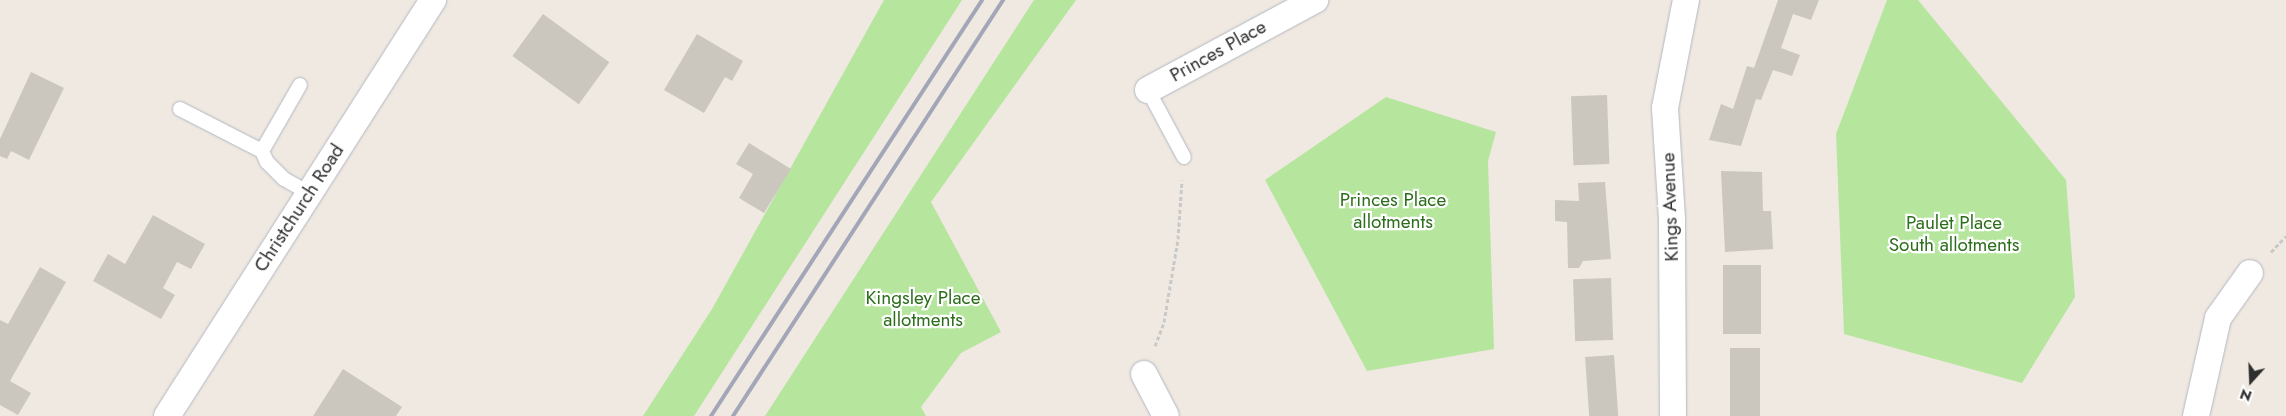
<!DOCTYPE html>
<style>
body{margin:0}
#map{position:relative;width:2286px;height:416px;overflow:hidden;background:#efe9e1;font-family:Jost,sans-serif}
div>[style]{position:absolute}
.green>*{inset:0;background:#b6e59e}
.building>*{inset:0;background:#cbc7bf;transform-origin:0 0}
.path>*{height:3px;margin-top:-1.5px;transform-origin:0;background:repeating-linear-gradient(90deg,#c9c9c9 0 4px,transparent 0 6.5px)}
.roads{filter:drop-shadow(0 0 1px #b4b7c1) drop-shadow(0 0 1px #b4b7c1)}
.lane>*{height:14px;margin:-7px;padding:0 7px;transform-origin:7px;border-radius:7px;background:#fff}
.street>*{height:26px;margin:-13px;padding:0 13px;transform-origin:13px;border-radius:13px;background:#fff}
.rail>*{height:4px;margin:-2px;padding:0 2px;transform-origin:2px;border-radius:2px;background:#a3a6b8}
span{translate:-50% -50%;white-space:nowrap;text-align:center;line-height:1.15;-webkit-text-stroke:4.5px #fff;paint-order:stroke}
.street-label{font-size:19px;color:#2e2e2e}
.park-label{font-size:19px;color:#2c6e1b}
.north{position:absolute;left:2226px;top:356px;width:50px;height:50px;-webkit-text-stroke:4px #fff;paint-order:stroke;rotate:200deg;font-size:14px;font-weight:700;line-height:20px;text-align:center;color:#2e2e2e}
.north::after{content:'';display:block;margin:auto;width:18px;height:22px;background:#2e2e2e;clip-path:polygon(50% 0,100% 100%,50% 72%,0 100%)}
</style>
<div id="map">
<div class="green">
<i style="clip-path:polygon(884px 0,962px 0,694px 416px,643px 416px,712px 309px)"></i>
<i style="clip-path:polygon(1034px 0,1076px 0,931px 202px,1001px 332px,961px 353px,921px 407px,926px 416px,765px 416px)"></i>
<i style="clip-path:polygon(1887px 0,1918px 0,2066px 180px,2075px 297px,2022px 383px,1844px 334px,1836px 134px)"></i>
<i style="clip-path:polygon(1386px 97px,1496px 132px,1488px 161px,1494px 349px,1367px 371px,1265px 180px)"></i>
</div>
<div class="building">
<i style="clip-path:polygon(1778px 0,1819px 0,1811px 20px,1793px 14px,1781px 48px,1800px 55px,1792px 76px,1773px 70px,1761px 100px,1756px 99px,1741px 146px,1709px 140px,1721px 104px,1733px 109px,1747px 66px,1754px 68px)"></i>
<i style="left:543px;top:14px;width:82px;height:52px;rotate:36deg"></i>
<i style="clip-path:polygon(697px 34px,743px 61px,732px 81px,725px 77px,704px 113px,664px 90px)"></i>
<i style="clip-path:polygon(31px 72px,64px 88px,29px 160px,11px 151px,7px 159px,0 156px,0 139px)"></i>
<i style="left:1607px;top:95px;width:69px;height:36px;rotate:88deg"></i>
<i style="clip-path:polygon(749px 143px,791px 169px,764px 213px,739px 198px,753px 174px,736px 164px)"></i>
<i style="clip-path:polygon(1721px 171px,1762px 172px,1763px 211px,1771px 211px,1773px 249px,1725px 252px)"></i>
<i style="clip-path:polygon(1605px 182px,1611px 259px,1583px 261px,1579px 268px,1568px 268px,1567px 222px,1555px 221px,1555px 200px,1579px 201px,1578px 183px)"></i>
<i style="clip-path:polygon(153px 215px,205px 244px,191px 269px,177px 262px,163px 288px,175px 295px,161px 319px,93px 281px,108px 254px,125px 264px)"></i>
<i style="left:1723px;top:265px;width:38px;height:69px"></i>
<i style="clip-path:polygon(40px 267px,66px 282px,10px 381px,31px 393px,18px 415px,0 405px,0 320px,8px 324px)"></i>
<i style="left:1611px;top:278px;width:62px;height:38px;rotate:88deg"></i>
<i style="left:1730px;top:348px;width:30px;height:68px"></i>
<i style="left:1614px;top:355px;width:61px;height:29px;rotate:86deg"></i>
<i style="clip-path:polygon(343px 369px,402px 407px,396px 416px,313px 416px)"></i>
</div>
<div class="path">
<i style="left:2271px;top:252px;width:22px;rotate:-47deg"></i>
<i style="left:1155px;top:346px;width:26px;rotate:-69deg"></i>
<i style="left:1164px;top:322px;width:84px;rotate:-80.4deg"></i>
<i style="left:1178px;top:239px;width:59px;rotate:-86.1deg"></i>
</div>
<div class="roads">
<div class="lane">
<i style="left:1148px;top:90px;width:76px;rotate:61.8deg"></i>
<i style="left:180px;top:109px;width:92px;rotate:27.1deg"></i>
<i style="left:262px;top:151px;width:12px;rotate:66deg"></i>
<i style="left:267px;top:162px;width:24px;rotate:45deg"></i>
<i style="left:284px;top:179px;width:29px;rotate:29deg"></i>
<i style="left:262px;top:151px;width:76px;rotate:-60.1deg"></i>
</div>
<div class="street">
<i style="left:1148px;top:90px;width:190px;rotate:-28.3deg"></i>
<i style="left:1144px;top:374px;width:47px;rotate:62.4deg"></i>
<i style="left:167px;top:416px;width:494px;rotate:-57.4deg"></i>
<i style="left:1673px;top:416px;width:197px;rotate:-90.3deg"></i>
<i style="left:1672px;top:219px;width:111px;rotate:-93.6deg"></i>
<i style="left:1665px;top:108px;width:110px;rotate:-79deg"></i>
<i style="left:2196px;top:416px;width:100px;rotate:-77.3deg"></i>
<i style="left:2218px;top:318px;width:55px;rotate:-54.6deg"></i>
</div>
</div>
<div class="rail">
<i style="left:711px;top:416px;width:496px;rotate:-56.9deg"></i>
<i style="left:733px;top:416px;width:496px;rotate:-57deg"></i>
</div>
<div class="street-label">
<span style="left:1218px;top:51px;rotate:-29deg">Princes Place</span>
<span style="left:1670px;top:207px;rotate:-92deg">Kings Avenue</span>
<span style="left:299px;top:208px;rotate:-57deg">Christchurch Road</span>
</div>
<div class="park-label">
<span style="left:1393px;top:211px">Princes Place<br>allotments</span>
<span style="left:1954px;top:234px">Paulet Place<br>South allotments</span>
<span style="left:923px;top:309px">Kingsley Place<br>allotments</span>
</div>
<div class="north">N</div>
</div>
